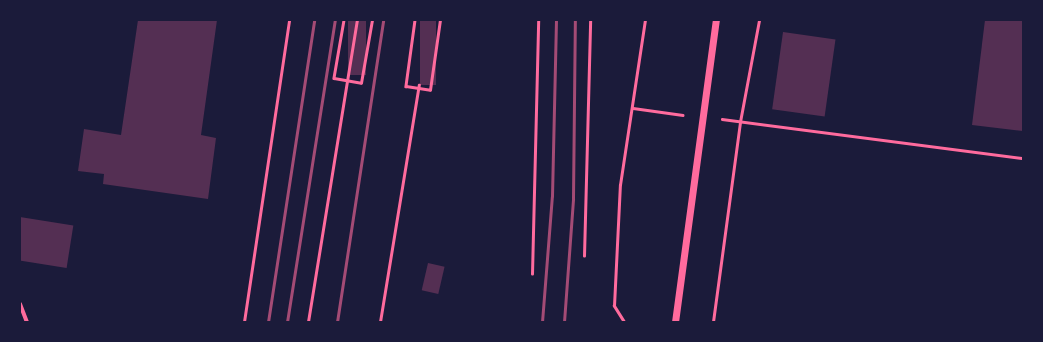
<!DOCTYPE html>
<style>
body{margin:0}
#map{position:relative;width:1043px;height:342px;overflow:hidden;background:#1b1b3a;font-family:Rubik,sans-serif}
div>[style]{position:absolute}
.building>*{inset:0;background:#542f53;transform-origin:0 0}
.path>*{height:2.5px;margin:-1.25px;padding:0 1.25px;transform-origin:1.25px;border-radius:1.25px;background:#ff6b9d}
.minor>*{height:4px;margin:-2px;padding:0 2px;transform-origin:2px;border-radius:2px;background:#ff6b9d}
.tertiary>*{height:7px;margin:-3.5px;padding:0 3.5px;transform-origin:3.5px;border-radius:3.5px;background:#ff6b9d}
.rail>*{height:3px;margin:-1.5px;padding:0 1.5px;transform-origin:1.5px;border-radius:1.5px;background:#a44b75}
span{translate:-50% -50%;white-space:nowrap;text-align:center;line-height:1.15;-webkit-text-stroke:4px #1b1b3a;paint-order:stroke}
.frame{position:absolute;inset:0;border:21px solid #1b1b3a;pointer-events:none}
</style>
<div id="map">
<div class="building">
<i style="clip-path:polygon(138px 20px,217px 20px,201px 135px,216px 138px,208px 199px,103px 184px,104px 174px,78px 171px,84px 129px,121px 135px)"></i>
<i style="left:348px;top:20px;width:18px;height:55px"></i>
<i style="left:420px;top:20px;width:16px;height:65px"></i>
<i style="clip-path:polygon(985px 20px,1023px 20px,1023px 131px,972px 125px)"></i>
<i style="left:783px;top:32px;width:53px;height:78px;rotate:8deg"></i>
<i style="left:20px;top:217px;width:54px;height:43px;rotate:9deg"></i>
<i style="left:428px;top:263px;width:17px;height:28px;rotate:13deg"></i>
</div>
<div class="path">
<i style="left:344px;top:20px;width:59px;rotate:99.8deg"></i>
<i style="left:334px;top:78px;width:27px;rotate:10deg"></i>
<i style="left:361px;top:83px;width:64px;rotate:-80.1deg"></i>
<i style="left:415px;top:20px;width:67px;rotate:97.8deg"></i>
<i style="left:406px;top:86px;width:24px;rotate:9deg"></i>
<i style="left:430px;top:90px;width:71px;rotate:-81.9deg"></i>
<i style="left:633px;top:108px;width:50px;rotate:8deg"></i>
<i style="left:722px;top:119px;width:304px;rotate:7.4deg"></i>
<i style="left:584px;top:256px;width:236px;rotate:-88.5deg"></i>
<i style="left:532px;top:274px;width:254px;rotate:-88.6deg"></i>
<i style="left:244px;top:322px;width:305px;rotate:-81.5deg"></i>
<i style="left:308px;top:322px;width:306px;rotate:-80.8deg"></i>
<i style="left:380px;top:322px;width:240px;rotate:-80.7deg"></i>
<i style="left:624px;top:322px;width:19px;rotate:-122deg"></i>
<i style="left:614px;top:306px;width:121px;rotate:-87.2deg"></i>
<i style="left:620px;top:185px;width:167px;rotate:-81.4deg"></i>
<i style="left:713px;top:322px;width:202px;rotate:-82.3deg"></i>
<i style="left:740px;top:122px;width:104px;rotate:-79.4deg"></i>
</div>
<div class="minor">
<i style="left:20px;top:304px;width:19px;rotate:69deg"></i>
</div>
<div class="tertiary">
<i style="left:675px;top:322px;width:305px;rotate:-82.3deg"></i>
</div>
<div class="rail">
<i style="left:268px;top:322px;width:305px;rotate:-81.3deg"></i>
<i style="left:287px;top:322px;width:306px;rotate:-81deg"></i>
<i style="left:337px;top:322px;width:305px;rotate:-81.3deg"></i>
<i style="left:542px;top:322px;width:126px;rotate:-85.5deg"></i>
<i style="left:552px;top:196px;width:176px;rotate:-88.7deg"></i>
<i style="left:564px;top:322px;width:124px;rotate:-85.8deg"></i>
<i style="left:573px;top:198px;width:178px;rotate:-89.4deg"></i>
</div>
<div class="frame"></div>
</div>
